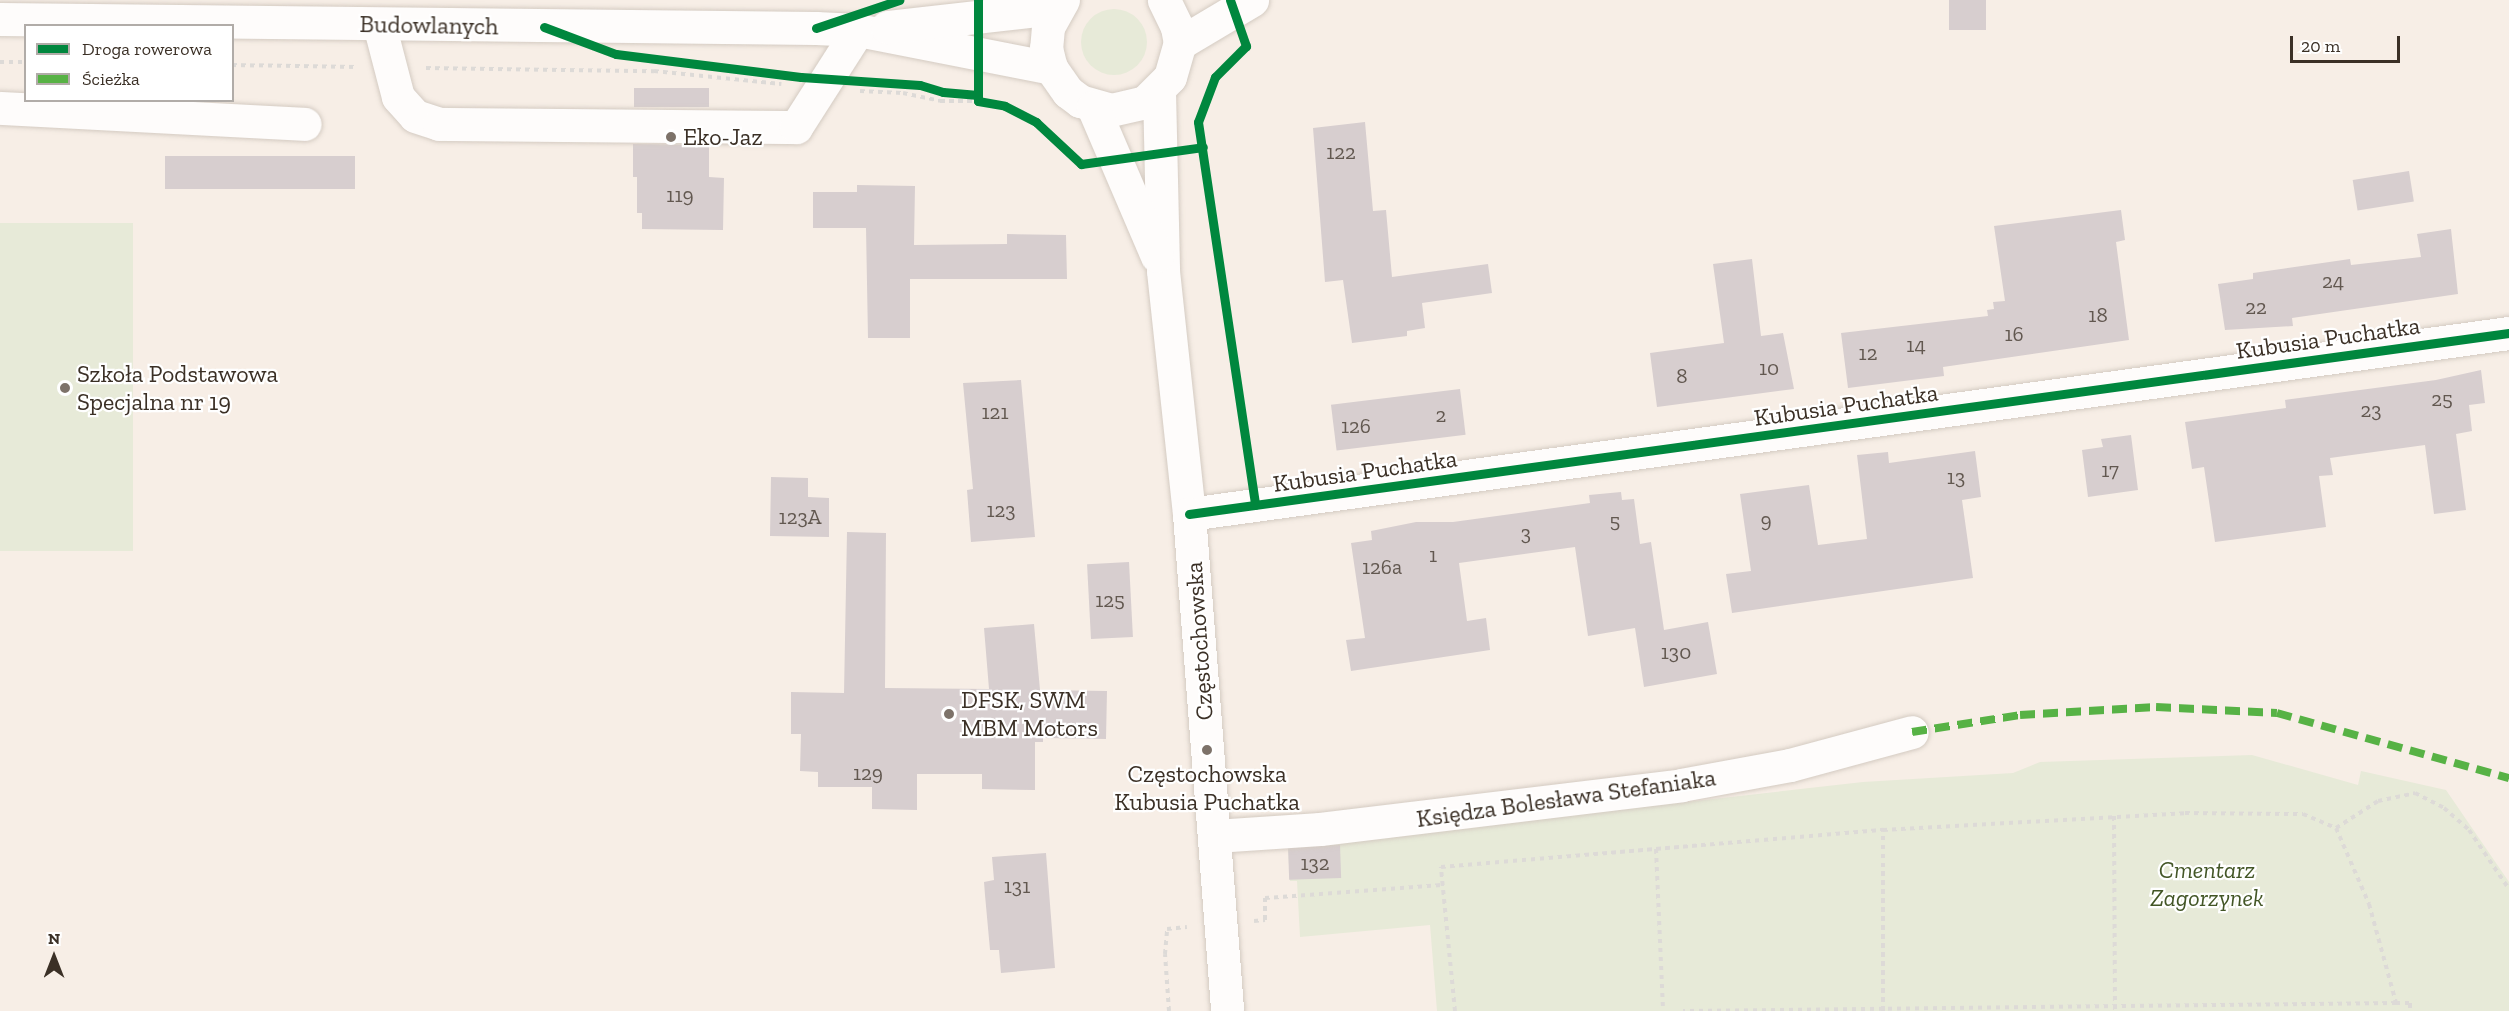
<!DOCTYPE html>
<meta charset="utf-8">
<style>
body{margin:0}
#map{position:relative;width:2509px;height:1011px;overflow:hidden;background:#f7eee6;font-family:"Zilla Slab",serif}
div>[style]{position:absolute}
.green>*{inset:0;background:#e7ead8;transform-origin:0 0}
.round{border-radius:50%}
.building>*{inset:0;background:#d7cecf;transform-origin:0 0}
.path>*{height:4px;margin-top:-2px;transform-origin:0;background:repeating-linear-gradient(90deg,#dddad7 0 4.5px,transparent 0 9px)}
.roads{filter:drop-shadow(0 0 2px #d4cbc2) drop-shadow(0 0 2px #d4cbc2)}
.minor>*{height:33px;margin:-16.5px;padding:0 16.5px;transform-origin:16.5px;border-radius:16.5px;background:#fefcfb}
.major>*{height:33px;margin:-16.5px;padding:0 16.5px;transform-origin:16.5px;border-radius:16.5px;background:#fefcfb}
.quiet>*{height:8px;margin-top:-4px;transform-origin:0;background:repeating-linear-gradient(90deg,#57b245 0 15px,transparent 0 23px)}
.cycleway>*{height:9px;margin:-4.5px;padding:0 4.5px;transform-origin:4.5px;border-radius:4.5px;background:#00873e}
.dots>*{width:16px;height:16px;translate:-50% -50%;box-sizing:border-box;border:3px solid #fff;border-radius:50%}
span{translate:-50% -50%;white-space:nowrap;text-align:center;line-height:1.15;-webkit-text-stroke:4.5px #fff;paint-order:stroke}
.number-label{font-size:21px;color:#625850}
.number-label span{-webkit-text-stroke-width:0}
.street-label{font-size:24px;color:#3b3026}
.poi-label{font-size:24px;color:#3b3026}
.left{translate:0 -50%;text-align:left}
.park-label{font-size:24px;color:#435626;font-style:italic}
.legend{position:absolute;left:24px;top:24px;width:210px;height:78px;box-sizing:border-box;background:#fff;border:2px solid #b1aca8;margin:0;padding:8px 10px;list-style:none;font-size:18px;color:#3b3026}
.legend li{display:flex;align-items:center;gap:12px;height:30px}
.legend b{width:30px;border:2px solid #b1aca8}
.north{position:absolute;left:24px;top:927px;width:60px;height:60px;-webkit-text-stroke:4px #fff;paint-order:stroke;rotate:0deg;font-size:16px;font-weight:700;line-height:24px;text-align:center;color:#3b3026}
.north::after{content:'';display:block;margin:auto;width:21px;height:27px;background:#3b3026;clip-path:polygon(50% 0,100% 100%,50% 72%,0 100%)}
.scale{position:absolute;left:2290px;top:36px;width:110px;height:27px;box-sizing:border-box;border:3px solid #3b3026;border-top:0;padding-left:8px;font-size:18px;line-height:21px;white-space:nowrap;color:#3b3026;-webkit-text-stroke:4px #fff;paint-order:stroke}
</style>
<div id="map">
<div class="green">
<i class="round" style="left:1081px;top:9px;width:66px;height:66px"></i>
<i style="left:0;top:223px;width:133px;height:328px"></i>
<i style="clip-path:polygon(2252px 755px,2358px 785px,2361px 771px,2446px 790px,2509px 882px,2509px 1011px,1437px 1011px,1430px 925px,1300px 937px,1297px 881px,1290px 881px,1288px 847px,1863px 782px,2013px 773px,2040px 762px)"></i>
</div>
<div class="building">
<i style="left:1949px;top:0;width:37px;height:30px"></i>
<i style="left:634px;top:88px;width:75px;height:19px"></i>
<i style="clip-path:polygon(1365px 122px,1373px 211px,1386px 210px,1392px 277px,1488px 264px,1492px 293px,1422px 303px,1425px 328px,1407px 331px,1407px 336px,1352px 343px,1343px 280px,1325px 282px,1313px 128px)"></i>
<i style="clip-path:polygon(633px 144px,709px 145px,709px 177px,724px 178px,723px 230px,642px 229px,642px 213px,637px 213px,637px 177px,633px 177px)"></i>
<i style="left:165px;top:156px;width:190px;height:33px"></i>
<i style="left:2409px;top:171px;width:31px;height:57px;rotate:81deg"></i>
<i style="clip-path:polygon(857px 185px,915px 186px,914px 245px,1007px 244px,1007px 234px,1066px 235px,1067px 279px,910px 279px,910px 338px,868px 338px,866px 228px,813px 228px,813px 192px,857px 192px)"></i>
<i style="clip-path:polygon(2121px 210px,2125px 240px,2116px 242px,2129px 340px,1943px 367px,1944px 376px,1848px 388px,1841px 333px,1988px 316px,1987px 310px,1994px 309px,1993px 302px,2005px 301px,1994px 226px)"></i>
<i style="clip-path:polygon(2451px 229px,2458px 294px,2292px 318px,2293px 326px,2225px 330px,2218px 284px,2253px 279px,2253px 273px,2350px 259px,2351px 265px,2421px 257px,2417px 234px)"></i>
<i style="clip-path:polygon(1752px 259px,1761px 336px,1783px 333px,1794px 389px,1657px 407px,1650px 353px,1724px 343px,1713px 264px)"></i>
<i style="clip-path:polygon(2481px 370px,2485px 403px,2469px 405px,2472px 431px,2456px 434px,2466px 510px,2434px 514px,2425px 445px,2330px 458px,2333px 475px,2319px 476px,2326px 527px,2215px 542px,2204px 467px,2192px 469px,2185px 422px,2286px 408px,2285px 400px,2436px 380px)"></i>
<i style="clip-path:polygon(1021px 380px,1035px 537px,971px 542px,967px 490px,973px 489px,963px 383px)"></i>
<i style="left:1460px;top:389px;width:46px;height:130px;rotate:83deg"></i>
<i style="clip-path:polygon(2131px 435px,2138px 490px,2088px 497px,2082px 450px,2103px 447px,2101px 439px)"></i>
<i style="clip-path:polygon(1975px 451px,1981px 497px,1962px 500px,1973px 578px,1732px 613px,1726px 574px,1751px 571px,1740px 494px,1809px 485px,1818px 545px,1867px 539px,1857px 455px,1888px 452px,1889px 463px)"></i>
<i style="clip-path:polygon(771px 477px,808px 478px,808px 497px,829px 498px,829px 537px,770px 536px)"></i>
<i style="clip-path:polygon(1621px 492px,1622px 500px,1634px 499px,1640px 544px,1651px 542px,1664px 630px,1708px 622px,1717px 674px,1644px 687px,1635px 628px,1588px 636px,1575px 547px,1459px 563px,1467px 621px,1486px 618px,1490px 650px,1351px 671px,1346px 640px,1365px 638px,1351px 543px,1372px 540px,1371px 531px,1416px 522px,1453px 522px,1590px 503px,1589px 495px)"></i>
<i style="clip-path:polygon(847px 532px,886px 533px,885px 688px,989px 689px,984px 628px,1034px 624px,1040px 690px,1107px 691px,1106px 739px,1043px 738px,1043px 742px,1035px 742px,1035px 790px,982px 789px,982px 774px,917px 774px,917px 810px,872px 809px,872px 787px,818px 787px,818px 772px,800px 771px,801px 734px,791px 734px,791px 692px,844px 693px)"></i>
<i style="left:1129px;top:562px;width:75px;height:42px;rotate:87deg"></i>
<i style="left:1340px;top:845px;width:33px;height:52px;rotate:88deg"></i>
<i style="clip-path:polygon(1046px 853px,1055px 968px,1001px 973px,999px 950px,990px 950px,985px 895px,984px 882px,994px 880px,992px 857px)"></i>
</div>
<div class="path">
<i style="left:0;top:62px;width:26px"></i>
<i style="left:232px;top:65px;width:124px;rotate:0.9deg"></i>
<i style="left:426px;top:68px;width:228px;rotate:0.8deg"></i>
<i style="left:654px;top:71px;width:128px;rotate:5.8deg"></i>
<i style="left:860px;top:91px;width:43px;rotate:2.7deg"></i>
<i style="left:903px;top:93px;width:38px;rotate:12deg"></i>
<i style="left:940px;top:101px;width:38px"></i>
<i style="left:2114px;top:816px;width:195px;rotate:89.7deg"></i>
<i style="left:2336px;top:828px;width:50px;rotate:-32.7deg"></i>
<i style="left:2378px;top:801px;width:38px;rotate:-12deg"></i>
<i style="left:2415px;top:793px;width:33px;rotate:27deg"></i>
<i style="left:2444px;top:808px;width:33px;rotate:41deg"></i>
<i style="left:2469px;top:830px;width:71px;rotate:55.9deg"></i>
<i style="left:1656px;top:849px;width:162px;rotate:87.5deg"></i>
<i style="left:1254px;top:921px;width:11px;rotate:-5deg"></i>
<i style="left:1265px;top:920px;width:22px;rotate:-90deg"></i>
<i style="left:1265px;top:898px;width:177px;rotate:-4.2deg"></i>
<i style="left:2396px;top:1003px;width:14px"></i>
<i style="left:2410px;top:1003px;width:8px;rotate:90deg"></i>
<i style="left:1169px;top:1011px;width:57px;rotate:-94deg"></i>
<i style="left:1165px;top:954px;width:25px;rotate:-85deg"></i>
<i style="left:1167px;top:929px;width:20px;rotate:-6deg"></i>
<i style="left:1455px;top:1011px;width:145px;rotate:-95.6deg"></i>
<i style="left:1441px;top:867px;width:444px;rotate:-4.8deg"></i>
<i style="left:1883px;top:830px;width:302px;rotate:-3.2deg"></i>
<i style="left:2185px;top:813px;width:118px;rotate:0.5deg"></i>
<i style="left:2303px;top:814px;width:36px;rotate:23deg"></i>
<i style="left:2336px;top:828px;width:83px;rotate:66.5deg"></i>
<i style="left:2369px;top:904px;width:103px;rotate:74.7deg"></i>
<i style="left:2396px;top:1003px;width:713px;rotate:179.36deg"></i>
<i style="left:1883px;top:1011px;width:181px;rotate:-90deg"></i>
</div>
<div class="roads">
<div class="minor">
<i style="left:0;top:19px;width:816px;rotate:0.63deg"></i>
<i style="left:816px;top:28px;width:42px;rotate:2.7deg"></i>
<i style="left:858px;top:30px;width:197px;rotate:11.1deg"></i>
<i style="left:379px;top:24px;width:75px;rotate:75.4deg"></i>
<i style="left:398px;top:97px;width:25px;rotate:48deg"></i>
<i style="left:415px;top:116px;width:25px;rotate:18deg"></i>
<i style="left:439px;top:124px;width:357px;rotate:0.5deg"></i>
<i style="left:796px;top:127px;width:115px;rotate:-57.4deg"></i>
<i style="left:887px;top:27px;width:170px;rotate:-6.4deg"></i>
<i style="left:1180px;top:43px;width:84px;rotate:-30.8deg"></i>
<i style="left:0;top:108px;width:305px;rotate:3deg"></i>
<i style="left:1189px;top:514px;width:1332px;rotate:-7.81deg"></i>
<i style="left:1215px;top:836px;width:105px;rotate:-3.8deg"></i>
<i style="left:1320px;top:829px;width:364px;rotate:-6.9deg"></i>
<i style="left:1681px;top:785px;width:111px;rotate:-10.4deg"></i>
<i style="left:1790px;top:765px;width:126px;rotate:-15.1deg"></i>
</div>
<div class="major">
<i style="left:1063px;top:0;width:31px;rotate:119deg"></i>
<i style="left:1048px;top:27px;width:21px;rotate:95deg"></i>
<i style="left:1046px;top:48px;width:21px;rotate:76deg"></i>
<i style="left:1051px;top:68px;width:29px;rotate:55deg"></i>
<i style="left:1068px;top:92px;width:15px;rotate:37deg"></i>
<i style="left:1080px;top:101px;width:32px;rotate:16deg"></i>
<i style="left:1111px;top:110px;width:35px;rotate:-13deg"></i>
<i style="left:1145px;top:102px;width:35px;rotate:-45deg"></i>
<i style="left:1170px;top:77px;width:35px;rotate:-74deg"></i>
<i style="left:1180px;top:43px;width:16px;rotate:-101deg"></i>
<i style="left:1177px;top:27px;width:30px;rotate:-116deg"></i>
<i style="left:1159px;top:91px;width:180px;rotate:88.7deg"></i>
<i style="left:1163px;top:271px;width:244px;rotate:83.9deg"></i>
<i style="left:1189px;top:514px;width:498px;rotate:85.6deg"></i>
<i style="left:1093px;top:107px;width:162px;rotate:66.8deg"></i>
</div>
</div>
<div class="quiet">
<i style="left:1912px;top:732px;width:109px;rotate:-8.9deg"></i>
<i style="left:2020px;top:715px;width:136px;rotate:-3.4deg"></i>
<i style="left:2156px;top:707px;width:121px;rotate:2.8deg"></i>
<i style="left:2277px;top:713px;width:241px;rotate:15.7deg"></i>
</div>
<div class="cycleway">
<i style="left:978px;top:0;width:101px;rotate:90deg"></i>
<i style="left:978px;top:101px;width:27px;rotate:10deg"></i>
<i style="left:1005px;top:106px;width:35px;rotate:27deg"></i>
<i style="left:1036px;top:122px;width:62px;rotate:43deg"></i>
<i style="left:1081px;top:164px;width:123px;rotate:-7.9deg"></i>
<i style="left:1230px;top:0;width:49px;rotate:70.8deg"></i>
<i style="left:1246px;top:46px;width:44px;rotate:135deg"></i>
<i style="left:1215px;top:77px;width:48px;rotate:110.7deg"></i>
<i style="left:1198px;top:122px;width:387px;rotate:81.5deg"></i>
<i style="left:544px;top:27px;width:77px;rotate:20.6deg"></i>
<i style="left:616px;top:54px;width:186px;rotate:7.1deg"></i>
<i style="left:801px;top:77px;width:119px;rotate:3.8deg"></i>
<i style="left:920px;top:85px;width:24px;rotate:17deg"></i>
<i style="left:943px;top:92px;width:35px;rotate:5deg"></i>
<i style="left:816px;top:28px;width:88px;rotate:-18.6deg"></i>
<i style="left:1189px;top:514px;width:1332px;rotate:-7.81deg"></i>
</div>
<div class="dots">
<i style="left:671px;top:137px;background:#7d7269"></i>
<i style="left:65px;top:388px;background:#7d7269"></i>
<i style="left:949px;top:714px;background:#7d7269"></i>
<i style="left:1207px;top:750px;background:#7d7269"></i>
</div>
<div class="number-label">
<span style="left:1341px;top:152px">122</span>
<span style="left:680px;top:195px">119</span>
<span style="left:2333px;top:281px">24</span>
<span style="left:2256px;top:307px">22</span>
<span style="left:2098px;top:315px">18</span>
<span style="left:2014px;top:334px">16</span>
<span style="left:1916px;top:345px">14</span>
<span style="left:1868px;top:353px">12</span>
<span style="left:1769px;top:368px">10</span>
<span style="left:1682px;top:376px">8</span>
<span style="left:2442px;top:399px">25</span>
<span style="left:2371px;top:410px">23</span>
<span style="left:995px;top:412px">121</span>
<span style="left:1441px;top:415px">2</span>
<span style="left:1356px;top:426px">126</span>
<span style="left:2110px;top:470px">17</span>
<span style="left:1956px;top:477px">13</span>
<span style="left:1001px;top:510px">123</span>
<span style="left:800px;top:517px">123A</span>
<span style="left:1766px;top:520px">9</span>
<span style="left:1615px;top:521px">5</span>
<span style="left:1526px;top:533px">3</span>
<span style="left:1433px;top:555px">1</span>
<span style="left:1382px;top:567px">126a</span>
<span style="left:1110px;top:600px">125</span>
<span style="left:1676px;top:652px">130</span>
<span style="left:868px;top:773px">129</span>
<span style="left:1315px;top:863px">132</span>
<span style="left:1017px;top:886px">131</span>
</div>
<div class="street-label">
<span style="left:429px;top:25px;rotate:1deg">Budowlanych</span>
<span style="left:2328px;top:338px;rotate:-8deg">Kubusia Puchatka</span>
<span style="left:1846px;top:405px;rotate:-8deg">Kubusia Puchatka</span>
<span style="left:1365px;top:471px;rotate:-8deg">Kubusia Puchatka</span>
<span style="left:1199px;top:641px;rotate:-94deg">Częstochowska</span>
<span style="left:1566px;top:798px;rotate:-8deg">Księdza Bolesława Stefaniaka</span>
</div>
<div class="poi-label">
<span class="left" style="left:683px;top:137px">Eko-Jaz</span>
<span class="left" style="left:77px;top:388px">Szkoła Podstawowa<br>Specjalna nr 19</span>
<span class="left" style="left:961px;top:714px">DFSK, SWM<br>MBM Motors</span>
<span style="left:1207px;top:788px">Częstochowska<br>Kubusia Puchatka</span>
</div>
<div class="park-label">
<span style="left:2207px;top:884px">Cmentarz<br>Zagorzynek</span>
</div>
<ul class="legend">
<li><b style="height:8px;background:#00873e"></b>Droga rowerowa</li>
<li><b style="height:8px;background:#57b245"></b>Ścieżka</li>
</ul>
<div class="north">N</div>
<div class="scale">20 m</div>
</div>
